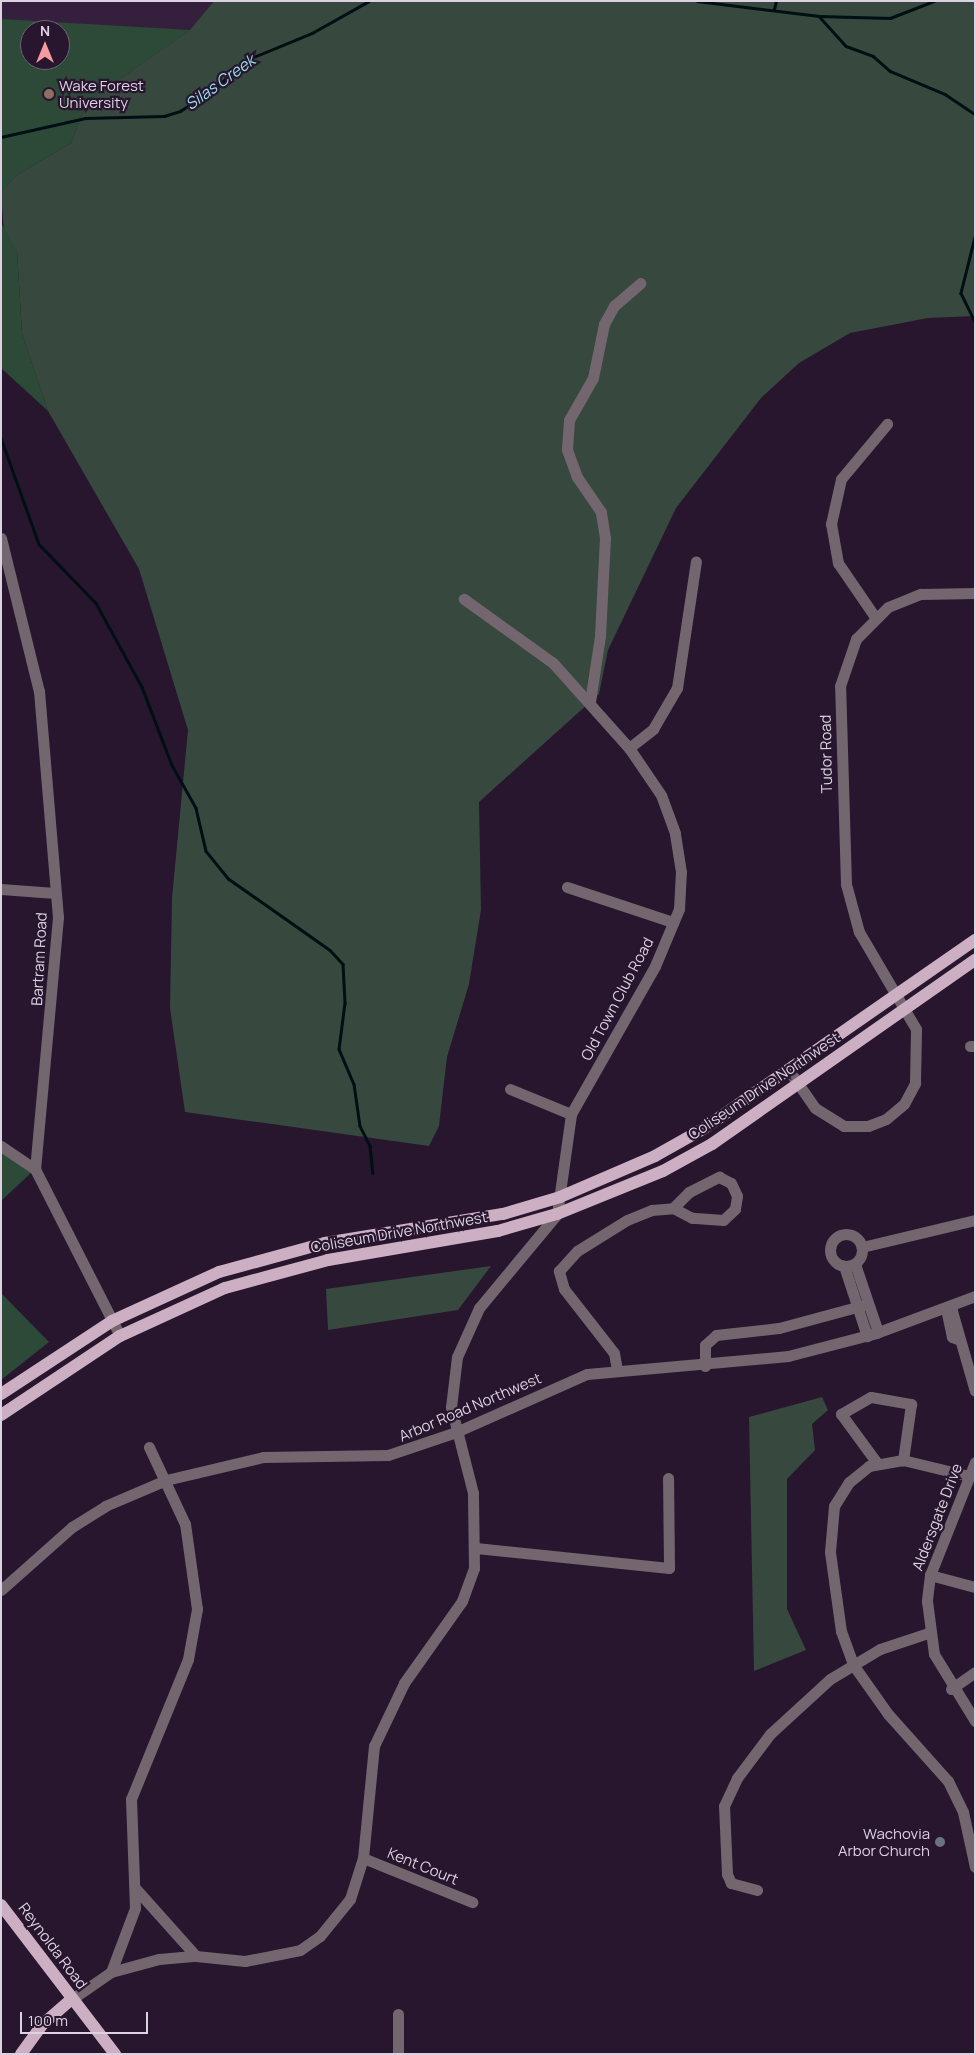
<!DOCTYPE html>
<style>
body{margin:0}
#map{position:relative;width:976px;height:2055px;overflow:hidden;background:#27162d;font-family:Manrope,sans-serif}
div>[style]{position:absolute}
.built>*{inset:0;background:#34203c}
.green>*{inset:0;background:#37483e}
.forest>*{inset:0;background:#2d4a39}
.stream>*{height:2.5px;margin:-1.25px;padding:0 1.25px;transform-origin:1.25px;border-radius:1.25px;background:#000f13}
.minor>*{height:11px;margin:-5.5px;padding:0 5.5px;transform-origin:5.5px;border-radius:5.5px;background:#74666f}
.minor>.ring{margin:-5.5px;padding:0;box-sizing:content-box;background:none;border:11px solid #74666f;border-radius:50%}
.major>*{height:12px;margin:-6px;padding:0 6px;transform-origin:6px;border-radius:6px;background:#ccafc2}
.dots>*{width:14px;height:14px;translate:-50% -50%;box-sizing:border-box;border:2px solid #27162d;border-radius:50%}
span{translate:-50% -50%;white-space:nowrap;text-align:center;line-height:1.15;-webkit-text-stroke:4.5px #27162d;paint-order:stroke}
.poi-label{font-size:15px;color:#ddd2e2}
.left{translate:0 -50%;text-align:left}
.right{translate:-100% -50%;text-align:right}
.street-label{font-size:15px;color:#ddd2e2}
.water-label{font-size:16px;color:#95deec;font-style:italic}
.frame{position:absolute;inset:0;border:2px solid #ddd2e2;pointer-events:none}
.north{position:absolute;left:20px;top:20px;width:50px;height:50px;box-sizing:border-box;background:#27162d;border:1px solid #706175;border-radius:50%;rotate:0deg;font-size:14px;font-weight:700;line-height:20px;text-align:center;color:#ddd2e2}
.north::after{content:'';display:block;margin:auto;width:18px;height:22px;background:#f59b9e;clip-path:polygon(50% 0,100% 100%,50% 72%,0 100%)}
.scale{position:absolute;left:20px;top:2012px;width:128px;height:22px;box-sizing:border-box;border:2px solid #ddd2e2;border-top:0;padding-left:6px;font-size:15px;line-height:18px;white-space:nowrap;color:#ddd2e2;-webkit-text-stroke:4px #27162d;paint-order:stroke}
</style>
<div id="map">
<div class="built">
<i style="clip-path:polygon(evenodd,1px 1px,214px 1px,190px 30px,1px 192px,1px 1px,30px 30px,60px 30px,60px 60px,30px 60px,30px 30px)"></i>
</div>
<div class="green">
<i style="clip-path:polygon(214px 1px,975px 1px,975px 316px,928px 318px,850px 333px,799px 363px,761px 398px,676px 508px,608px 650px,599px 694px,479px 802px,481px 910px,469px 984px,447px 1057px,439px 1126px,429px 1146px,185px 1112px,170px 1008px,172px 898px,188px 730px,139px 569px,48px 411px,22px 334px,17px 251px,4px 233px,1px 192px,17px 175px,71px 143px,87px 102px,190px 30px)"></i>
<i style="clip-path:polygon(491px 1266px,458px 1310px,328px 1330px,326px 1289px)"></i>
<i style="clip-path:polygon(822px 1397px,828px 1410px,812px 1424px,815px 1450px,787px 1479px,787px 1609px,806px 1650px,754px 1671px,749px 1417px)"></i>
</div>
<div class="forest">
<i style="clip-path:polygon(evenodd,1px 19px,190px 30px,87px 102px,71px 143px,17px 175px,1px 192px,1px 19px,30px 30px,60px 30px,60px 60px,30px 60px,30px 30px)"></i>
<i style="clip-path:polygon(1px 223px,17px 251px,22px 334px,48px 411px,1px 368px)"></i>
<i style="clip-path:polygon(1px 1152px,32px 1172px,1px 1201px)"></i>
<i style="clip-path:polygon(1px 1293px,49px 1342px,1px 1380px)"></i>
</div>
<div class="stream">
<i style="left:697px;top:1px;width:123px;rotate:7deg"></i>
<i style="left:819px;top:16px;width:71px;rotate:1.6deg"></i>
<i style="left:890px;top:18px;width:47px;rotate:-21.1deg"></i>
<i style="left:774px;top:9px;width:8px;rotate:-76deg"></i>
<i style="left:819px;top:16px;width:40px;rotate:48deg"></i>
<i style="left:846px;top:46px;width:29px;rotate:20deg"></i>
<i style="left:873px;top:56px;width:23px;rotate:41deg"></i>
<i style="left:890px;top:71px;width:60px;rotate:22.7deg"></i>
<i style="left:945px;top:94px;width:36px;rotate:34deg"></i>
<i style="left:1px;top:137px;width:86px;rotate:-12.7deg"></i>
<i style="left:85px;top:118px;width:79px;rotate:-1.5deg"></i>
<i style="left:164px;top:116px;width:17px;rotate:-17deg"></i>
<i style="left:180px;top:111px;width:41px;rotate:-32.2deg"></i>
<i style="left:215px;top:89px;width:40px;rotate:-44deg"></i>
<i style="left:244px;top:61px;width:74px;rotate:-22.4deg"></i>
<i style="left:312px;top:33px;width:65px;rotate:-29.3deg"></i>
<i style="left:975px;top:237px;width:58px;rotate:104deg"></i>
<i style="left:961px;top:293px;width:32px;rotate:64deg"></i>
<i style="left:1px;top:438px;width:113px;rotate:70.3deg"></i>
<i style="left:39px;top:544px;width:82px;rotate:46deg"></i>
<i style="left:96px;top:603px;width:96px;rotate:61.3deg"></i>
<i style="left:142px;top:687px;width:84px;rotate:69deg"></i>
<i style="left:172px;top:765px;width:49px;rotate:60.8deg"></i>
<i style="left:196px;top:808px;width:44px;rotate:76.9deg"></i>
<i style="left:206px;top:851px;width:36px;rotate:51deg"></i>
<i style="left:229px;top:879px;width:123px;rotate:35.1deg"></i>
<i style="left:330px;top:950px;width:19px;rotate:47deg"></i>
<i style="left:343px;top:964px;width:39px;rotate:87deg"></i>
<i style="left:345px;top:1003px;width:46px;rotate:97.4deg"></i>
<i style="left:339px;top:1049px;width:38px;rotate:67deg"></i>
<i style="left:354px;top:1084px;width:42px;rotate:81.9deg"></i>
<i style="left:360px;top:1126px;width:22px;rotate:63deg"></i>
<i style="left:370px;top:1146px;width:27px;rotate:84deg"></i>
</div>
<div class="minor">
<i style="left:1px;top:538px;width:158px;rotate:76.1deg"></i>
<i style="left:39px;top:691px;width:227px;rotate:85.2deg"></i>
<i style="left:58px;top:917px;width:253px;rotate:95.2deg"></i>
<i style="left:35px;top:1169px;width:187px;rotate:63deg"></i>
<i style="left:875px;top:617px;width:65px;rotate:-124.4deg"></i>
<i style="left:838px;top:563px;width:40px;rotate:-100deg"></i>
<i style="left:831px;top:524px;width:46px;rotate:-77.5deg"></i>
<i style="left:841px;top:479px;width:72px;rotate:-50.1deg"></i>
<i style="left:590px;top:702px;width:67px;rotate:-81.4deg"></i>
<i style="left:600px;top:636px;width:98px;rotate:-87.1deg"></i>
<i style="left:605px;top:538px;width:26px;rotate:-99deg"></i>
<i style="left:601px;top:512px;width:42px;rotate:-124.4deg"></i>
<i style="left:577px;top:477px;width:30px;rotate:-110deg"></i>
<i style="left:567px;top:449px;width:29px;rotate:-86deg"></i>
<i style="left:569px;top:420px;width:48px;rotate:-60.3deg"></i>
<i style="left:593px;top:378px;width:55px;rotate:-78.5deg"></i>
<i style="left:604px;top:324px;width:21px;rotate:-61deg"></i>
<i style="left:614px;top:306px;width:35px;rotate:-41deg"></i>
<i style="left:629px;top:748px;width:31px;rotate:-38deg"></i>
<i style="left:653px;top:729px;width:48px;rotate:-59.7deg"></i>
<i style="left:677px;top:688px;width:128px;rotate:-81.5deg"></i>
<i style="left:567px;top:887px;width:112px;rotate:18.3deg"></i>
<i style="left:1px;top:889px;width:54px;rotate:4.2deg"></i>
<i style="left:970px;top:1046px;width:5px"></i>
<i style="left:788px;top:1069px;width:47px;rotate:55.3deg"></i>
<i style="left:815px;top:1108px;width:34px;rotate:32deg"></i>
<i style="left:844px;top:1126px;width:24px"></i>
<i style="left:868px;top:1126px;width:19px;rotate:-21deg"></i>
<i style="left:886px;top:1119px;width:23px;rotate:-40deg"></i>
<i style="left:904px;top:1104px;width:24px;rotate:-62deg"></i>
<i style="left:915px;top:1083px;width:54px;rotate:-88.9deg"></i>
<i style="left:916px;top:1029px;width:113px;rotate:-120.4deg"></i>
<i style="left:859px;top:932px;width:50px;rotate:-105.2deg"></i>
<i style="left:846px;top:884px;width:198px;rotate:-91.7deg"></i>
<i style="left:840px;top:686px;width:50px;rotate:-71.2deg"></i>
<i style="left:856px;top:639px;width:45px;rotate:-45deg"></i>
<i style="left:888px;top:607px;width:35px;rotate:-22deg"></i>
<i style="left:921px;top:594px;width:54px;rotate:-1.1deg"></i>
<i style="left:510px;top:1089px;width:66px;rotate:22.3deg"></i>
<i style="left:1px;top:1146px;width:41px;rotate:34.1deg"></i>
<i style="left:719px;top:1177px;width:13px;rotate:27deg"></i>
<i style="left:731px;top:1183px;width:14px;rotate:65deg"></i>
<i style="left:737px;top:1196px;width:13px;rotate:99deg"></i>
<i style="left:735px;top:1209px;width:16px;rotate:137deg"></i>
<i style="left:723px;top:1220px;width:31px;rotate:-176deg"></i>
<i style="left:692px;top:1218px;width:21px;rotate:-152deg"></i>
<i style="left:673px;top:1208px;width:23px;rotate:-45deg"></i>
<i style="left:689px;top:1192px;width:34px;rotate:-27deg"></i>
<i class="ring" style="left:830px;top:1234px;width:21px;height:21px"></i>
<i style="left:862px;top:1247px;width:116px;rotate:-13.4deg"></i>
<i style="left:855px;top:1264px;width:72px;rotate:71.3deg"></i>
<i style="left:844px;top:1266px;width:74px;rotate:71.8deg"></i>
<i style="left:957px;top:1339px;width:5px;rotate:-158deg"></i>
<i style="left:952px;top:1337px;width:30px;rotate:-102deg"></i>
<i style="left:946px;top:1308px;width:7px;rotate:27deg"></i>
<i style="left:952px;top:1311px;width:83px;rotate:74deg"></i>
<i style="left:705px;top:1366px;width:21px;rotate:-90deg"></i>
<i style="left:705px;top:1345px;width:15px;rotate:-42deg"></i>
<i style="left:716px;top:1335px;width:63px;rotate:-6.3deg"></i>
<i style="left:779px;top:1328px;width:92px;rotate:-15.1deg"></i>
<i style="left:617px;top:1370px;width:17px;rotate:-100deg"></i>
<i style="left:614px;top:1353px;width:81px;rotate:-128deg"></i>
<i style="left:564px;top:1289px;width:19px;rotate:-106deg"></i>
<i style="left:559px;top:1271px;width:27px;rotate:-48deg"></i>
<i style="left:577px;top:1251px;width:59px;rotate:-31.8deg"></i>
<i style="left:627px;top:1220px;width:27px;rotate:-22deg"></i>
<i style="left:652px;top:1210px;width:21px;rotate:-5deg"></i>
<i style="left:975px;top:1462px;width:122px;rotate:111.7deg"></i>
<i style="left:930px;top:1575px;width:26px;rotate:97deg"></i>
<i style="left:927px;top:1601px;width:53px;rotate:82.5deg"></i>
<i style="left:934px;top:1654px;width:79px;rotate:58.5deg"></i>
<i style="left:877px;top:1463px;width:61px;rotate:-126.3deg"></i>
<i style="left:841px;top:1414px;width:34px;rotate:-30deg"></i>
<i style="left:871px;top:1397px;width:41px;rotate:9.9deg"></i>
<i style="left:911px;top:1404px;width:57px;rotate:98.1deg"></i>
<i style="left:969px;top:1476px;width:68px;rotate:-166.4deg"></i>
<i style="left:903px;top:1460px;width:35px;rotate:170deg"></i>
<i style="left:869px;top:1466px;width:26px;rotate:141deg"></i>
<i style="left:849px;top:1482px;width:28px;rotate:122deg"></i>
<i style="left:834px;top:1506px;width:46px;rotate:95deg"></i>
<i style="left:830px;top:1552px;width:80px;rotate:82.1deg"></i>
<i style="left:841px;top:1631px;width:37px;rotate:70deg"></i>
<i style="left:854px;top:1666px;width:59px;rotate:54.7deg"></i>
<i style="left:888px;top:1714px;width:90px;rotate:48.2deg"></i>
<i style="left:948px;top:1781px;width:34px;rotate:64deg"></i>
<i style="left:963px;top:1812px;width:56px;rotate:77.7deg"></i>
<i style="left:476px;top:1548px;width:194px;rotate:5.9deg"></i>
<i style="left:669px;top:1568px;width:90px;rotate:-90.6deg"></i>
<i style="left:930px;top:1575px;width:47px;rotate:14.9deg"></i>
<i style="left:1px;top:1590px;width:95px;rotate:-41.6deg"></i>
<i style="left:72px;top:1527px;width:39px;rotate:-32deg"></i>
<i style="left:105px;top:1506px;width:66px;rotate:-23.1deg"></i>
<i style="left:166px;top:1480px;width:100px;rotate:-13.3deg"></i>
<i style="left:263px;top:1457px;width:125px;rotate:-0.9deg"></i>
<i style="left:388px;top:1455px;width:72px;rotate:-18.7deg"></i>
<i style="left:456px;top:1432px;width:143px;rotate:-23.9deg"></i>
<i style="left:587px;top:1374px;width:202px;rotate:-5.1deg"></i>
<i style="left:788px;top:1356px;width:91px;rotate:-14.6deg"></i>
<i style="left:876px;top:1333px;width:106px;rotate:-20.5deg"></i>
<i style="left:951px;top:1689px;width:29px;rotate:-35deg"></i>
<i style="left:363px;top:1858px;width:118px;rotate:22deg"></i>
<i style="left:136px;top:1889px;width:90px;rotate:48.2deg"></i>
<i style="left:196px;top:1956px;width:49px;rotate:5.8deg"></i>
<i style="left:245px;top:1961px;width:56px;rotate:-11.3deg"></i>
<i style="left:300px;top:1950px;width:24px;rotate:-35deg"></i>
<i style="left:320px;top:1936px;width:48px;rotate:-51deg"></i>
<i style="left:350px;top:1899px;width:43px;rotate:-72.4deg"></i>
<i style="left:363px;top:1858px;width:113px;rotate:-84.4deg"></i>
<i style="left:374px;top:1746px;width:70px;rotate:-64.5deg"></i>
<i style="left:404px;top:1683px;width:100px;rotate:-54.7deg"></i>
<i style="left:462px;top:1601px;width:35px;rotate:-70deg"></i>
<i style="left:474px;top:1568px;width:75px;rotate:-90.8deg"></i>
<i style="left:473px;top:1493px;width:89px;rotate:-104.3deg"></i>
<i style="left:451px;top:1407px;width:50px;rotate:-83.2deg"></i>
<i style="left:457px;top:1357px;width:54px;rotate:-65.8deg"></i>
<i style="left:479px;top:1308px;width:122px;rotate:-50.3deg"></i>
<i style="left:557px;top:1214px;width:101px;rotate:-82deg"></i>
<i style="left:571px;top:1114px;width:170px;rotate:-60.4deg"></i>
<i style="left:655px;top:966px;width:62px;rotate:-67.2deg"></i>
<i style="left:679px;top:909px;width:37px;rotate:-87deg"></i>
<i style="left:681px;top:872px;width:39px;rotate:-99deg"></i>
<i style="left:675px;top:833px;width:40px;rotate:-110.2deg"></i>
<i style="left:661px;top:795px;width:57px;rotate:-124.2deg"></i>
<i style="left:629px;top:748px;width:114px;rotate:-131.8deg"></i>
<i style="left:553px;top:663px;width:110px;rotate:-144.3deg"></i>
<i style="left:757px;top:1890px;width:27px;rotate:-165deg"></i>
<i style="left:731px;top:1883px;width:10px;rotate:-114deg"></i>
<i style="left:727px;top:1874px;width:68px;rotate:-92.5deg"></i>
<i style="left:724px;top:1806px;width:31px;rotate:-65deg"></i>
<i style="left:737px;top:1778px;width:55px;rotate:-53.1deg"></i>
<i style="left:770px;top:1734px;width:81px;rotate:-42.5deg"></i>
<i style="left:830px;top:1679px;width:58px;rotate:-31deg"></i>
<i style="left:880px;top:1649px;width:51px;rotate:-18.4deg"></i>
<i style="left:111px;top:1972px;width:68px;rotate:-69.4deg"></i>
<i style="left:135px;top:1908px;width:109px;rotate:-92.1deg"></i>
<i style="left:131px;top:1799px;width:151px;rotate:-67.8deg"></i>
<i style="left:188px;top:1659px;width:51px;rotate:-79.8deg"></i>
<i style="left:197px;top:1609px;width:86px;rotate:-98deg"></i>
<i style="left:185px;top:1524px;width:85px;rotate:-115.1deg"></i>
<i style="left:72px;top:1999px;width:47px;rotate:-34.7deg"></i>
<i style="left:111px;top:1972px;width:50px;rotate:-15.2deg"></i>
<i style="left:159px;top:1959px;width:37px;rotate:-5deg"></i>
<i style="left:398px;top:2014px;width:40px;rotate:90deg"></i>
</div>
<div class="major">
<i style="left:1px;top:1394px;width:133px;rotate:-33.3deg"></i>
<i style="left:112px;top:1321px;width:118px;rotate:-24.6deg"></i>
<i style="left:219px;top:1272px;width:110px;rotate:-15.3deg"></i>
<i style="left:325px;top:1243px;width:180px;rotate:-9.3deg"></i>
<i style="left:503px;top:1214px;width:59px;rotate:-16.6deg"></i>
<i style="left:560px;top:1197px;width:103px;rotate:-23.3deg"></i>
<i style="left:655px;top:1156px;width:55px;rotate:-29.4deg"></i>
<i style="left:703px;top:1129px;width:331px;rotate:-34.8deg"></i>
<i style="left:1px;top:1415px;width:143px;rotate:-33.6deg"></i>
<i style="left:120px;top:1336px;width:115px;rotate:-24.6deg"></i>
<i style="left:225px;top:1288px;width:107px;rotate:-15.2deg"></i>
<i style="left:328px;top:1260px;width:172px;rotate:-9.7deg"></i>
<i style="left:498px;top:1231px;width:61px;rotate:-16.1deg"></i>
<i style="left:557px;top:1214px;width:114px;rotate:-22.1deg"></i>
<i style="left:663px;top:1171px;width:56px;rotate:-28.9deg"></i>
<i style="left:712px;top:1144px;width:321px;rotate:-35deg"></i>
<i style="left:1px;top:1905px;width:188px;rotate:52.6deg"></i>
<i style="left:21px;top:2054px;width:37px;rotate:-54deg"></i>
<i style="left:43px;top:2024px;width:38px;rotate:-41deg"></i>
</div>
<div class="dots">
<i style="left:49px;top:94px;background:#8d6e63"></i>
<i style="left:940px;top:1842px;background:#6b7280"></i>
</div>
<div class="poi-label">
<span class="left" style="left:59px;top:94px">Wake Forest<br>University</span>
<span class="right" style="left:930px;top:1842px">Wachovia<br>Arbor Church</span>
</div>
<div class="street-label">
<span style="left:826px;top:754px;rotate:-91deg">Tudor Road</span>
<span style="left:39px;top:959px;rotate:-87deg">Bartram Road</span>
<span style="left:617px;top:999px;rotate:-62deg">Old Town Club Road</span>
<span style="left:764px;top:1086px;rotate:-34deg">Coliseum Drive Northwest</span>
<span style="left:399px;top:1232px;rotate:-10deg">Coliseum Drive Northwest</span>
<span style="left:470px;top:1407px;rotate:-23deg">Arbor Road Northwest</span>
<span style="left:937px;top:1517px;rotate:-69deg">Aldersgate Drive</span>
<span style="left:423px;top:1866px;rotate:22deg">Kent Court</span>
<span style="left:53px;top:1946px;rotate:53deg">Reynolda Road</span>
</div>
<div class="water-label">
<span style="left:220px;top:82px;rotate:-36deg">Silas Creek</span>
</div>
<div class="frame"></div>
<div class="north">N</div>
<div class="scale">100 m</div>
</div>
